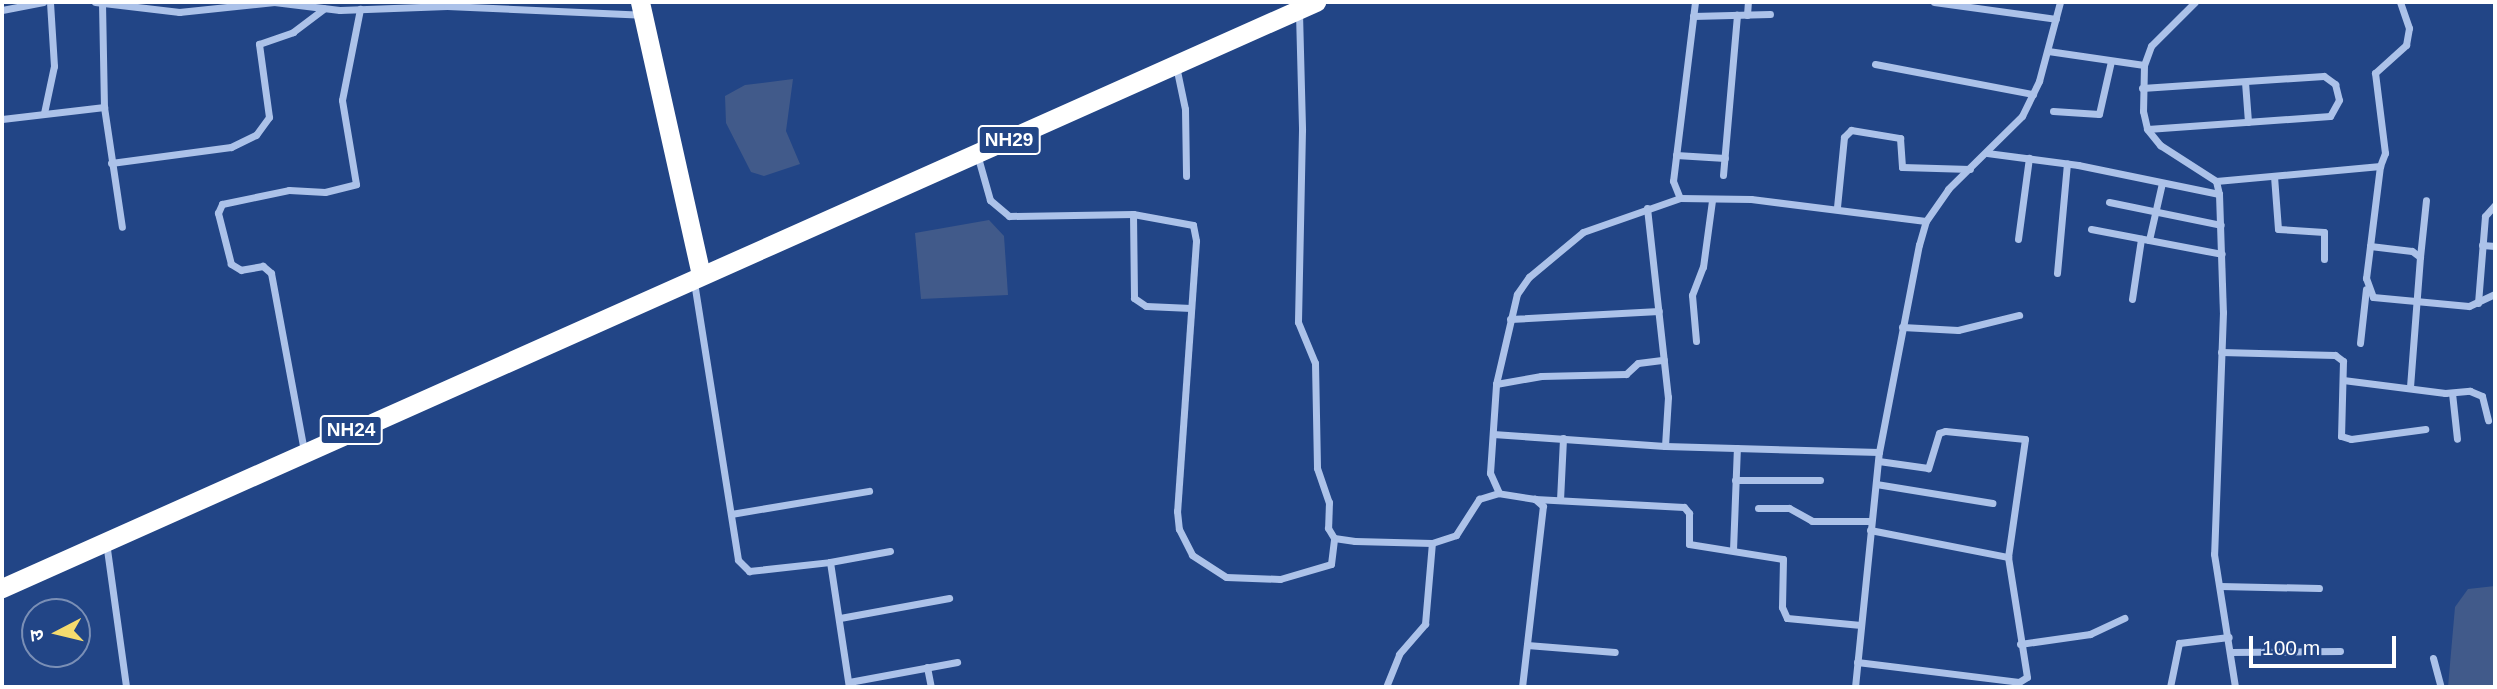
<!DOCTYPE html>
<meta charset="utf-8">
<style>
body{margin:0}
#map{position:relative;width:2497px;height:689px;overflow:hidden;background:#224586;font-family:Helvetica,"Noto Sans Devanagari",sans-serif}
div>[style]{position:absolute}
.water>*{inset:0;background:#415a8a}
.street>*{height:7px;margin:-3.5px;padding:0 3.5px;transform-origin:3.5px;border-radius:3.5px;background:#acc2e9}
.highway>*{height:19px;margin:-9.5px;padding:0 9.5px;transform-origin:9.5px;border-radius:9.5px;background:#fff}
span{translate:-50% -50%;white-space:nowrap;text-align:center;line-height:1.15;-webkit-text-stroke:6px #224586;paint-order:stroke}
.shield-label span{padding:2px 5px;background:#224586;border:2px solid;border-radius:5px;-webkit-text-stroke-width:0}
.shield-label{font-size:19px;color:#fff;font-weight:700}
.frame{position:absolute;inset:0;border:4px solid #fff;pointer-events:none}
.north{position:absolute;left:21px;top:598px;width:70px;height:70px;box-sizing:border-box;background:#224586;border:2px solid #7a8fb6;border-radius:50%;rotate:263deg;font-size:19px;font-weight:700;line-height:28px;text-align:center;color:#fff}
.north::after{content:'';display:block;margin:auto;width:24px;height:32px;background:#f5db6e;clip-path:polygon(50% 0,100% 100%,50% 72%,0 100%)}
.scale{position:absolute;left:2249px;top:636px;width:147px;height:32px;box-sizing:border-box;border:4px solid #fff;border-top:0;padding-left:9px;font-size:21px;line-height:24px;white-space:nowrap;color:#fff;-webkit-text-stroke:5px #224586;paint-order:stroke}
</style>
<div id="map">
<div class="water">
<i style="clip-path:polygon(793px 79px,786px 131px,800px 164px,764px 176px,751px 172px,726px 123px,725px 96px,745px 85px)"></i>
<i style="clip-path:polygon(989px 220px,1004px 236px,1008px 295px,921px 299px,915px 233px)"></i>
<i style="clip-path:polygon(2495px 586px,2495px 687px,2448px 687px,2455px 607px,2468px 589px)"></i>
</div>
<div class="street">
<i style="left:95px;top:2px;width:85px;rotate:6.8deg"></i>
<i style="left:179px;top:12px;width:96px;rotate:-6deg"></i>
<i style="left:274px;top:2px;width:66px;rotate:6.9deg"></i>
<i style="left:340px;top:10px;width:107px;rotate:-2.1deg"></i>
<i style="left:447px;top:6px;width:195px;rotate:2.6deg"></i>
<i style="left:1695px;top:2px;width:180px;rotate:97deg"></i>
<i style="left:1673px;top:181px;width:18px;rotate:68deg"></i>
<i style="left:1680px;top:198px;width:71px;rotate:0.8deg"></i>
<i style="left:1751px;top:199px;width:176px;rotate:7.2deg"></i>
<i style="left:1934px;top:2px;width:123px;rotate:7.9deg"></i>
<i style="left:2195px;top:2px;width:62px;rotate:135deg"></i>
<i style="left:2151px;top:46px;width:20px;rotate:110deg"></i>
<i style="left:2144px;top:65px;width:46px;rotate:91.2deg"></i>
<i style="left:2143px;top:111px;width:18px;rotate:77deg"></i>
<i style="left:2147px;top:129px;width:21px;rotate:51deg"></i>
<i style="left:2160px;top:145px;width:67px;rotate:32.7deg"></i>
<i style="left:2216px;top:181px;width:13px;rotate:77deg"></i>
<i style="left:2219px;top:194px;width:118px;rotate:88.1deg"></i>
<i style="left:2223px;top:312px;width:242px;rotate:92.1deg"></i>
<i style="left:2214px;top:554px;width:135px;rotate:81deg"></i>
<i style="left:102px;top:3px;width:104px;rotate:88.9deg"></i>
<i style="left:104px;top:107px;width:121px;rotate:81.5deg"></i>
<i style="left:2px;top:10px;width:42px;rotate:-11deg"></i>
<i style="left:1299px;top:13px;width:117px;rotate:88.5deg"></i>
<i style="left:1302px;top:130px;width:192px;rotate:91.2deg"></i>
<i style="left:1298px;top:322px;width:44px;rotate:67.5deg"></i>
<i style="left:1315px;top:363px;width:105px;rotate:88.9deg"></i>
<i style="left:1317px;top:468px;width:36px;rotate:71deg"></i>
<i style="left:1329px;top:502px;width:26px;rotate:92deg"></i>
<i style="left:1328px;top:528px;width:12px;rotate:59deg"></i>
<i style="left:1334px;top:538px;width:21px;rotate:8deg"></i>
<i style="left:1355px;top:541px;width:77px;rotate:1.5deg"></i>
<i style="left:1747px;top:15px;width:13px;rotate:-86deg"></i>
<i style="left:1693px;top:16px;width:77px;rotate:-1.5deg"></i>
<i style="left:2048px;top:51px;width:97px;rotate:8.3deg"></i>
<i style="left:1875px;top:64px;width:161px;rotate:10.8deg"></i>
<i style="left:1176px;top:66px;width:44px;rotate:78.2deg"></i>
<i style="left:1185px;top:109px;width:67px;rotate:89.1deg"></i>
<i style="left:2245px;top:82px;width:40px;rotate:85.7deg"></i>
<i style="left:2142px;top:88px;width:182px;rotate:-3.8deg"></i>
<i style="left:2324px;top:76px;width:14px;rotate:36deg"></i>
<i style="left:2335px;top:84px;width:16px;rotate:76deg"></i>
<i style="left:2339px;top:100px;width:18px;rotate:119deg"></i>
<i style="left:2330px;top:116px;width:183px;rotate:175.9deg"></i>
<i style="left:2053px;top:111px;width:46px;rotate:3.7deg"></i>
<i style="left:2099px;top:114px;width:54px;rotate:-77.2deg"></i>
<i style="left:44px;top:113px;width:48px;rotate:-78deg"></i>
<i style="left:54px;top:66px;width:64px;rotate:-93.6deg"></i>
<i style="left:2px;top:119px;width:103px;rotate:-6.7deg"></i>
<i style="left:1987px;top:153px;width:92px;rotate:7.5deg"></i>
<i style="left:2078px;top:165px;width:144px;rotate:11.6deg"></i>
<i style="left:977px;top:154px;width:48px;rotate:74.2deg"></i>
<i style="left:990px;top:200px;width:25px;rotate:40deg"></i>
<i style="left:1009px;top:216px;width:124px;rotate:-0.9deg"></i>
<i style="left:1133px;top:214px;width:61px;rotate:10.4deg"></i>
<i style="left:1193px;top:225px;width:16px;rotate:79deg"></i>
<i style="left:1196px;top:241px;width:271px;rotate:94deg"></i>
<i style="left:1177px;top:511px;width:18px;rotate:84deg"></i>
<i style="left:1179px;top:529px;width:29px;rotate:63deg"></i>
<i style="left:1192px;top:555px;width:40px;rotate:32.9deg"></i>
<i style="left:1226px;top:577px;width:54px;rotate:2.1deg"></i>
<i style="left:1280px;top:579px;width:53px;rotate:-16.4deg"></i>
<i style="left:1331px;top:564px;width:26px;rotate:-83deg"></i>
<i style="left:1676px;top:155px;width:49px;rotate:3.5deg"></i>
<i style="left:111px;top:163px;width:121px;rotate:-7.6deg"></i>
<i style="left:231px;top:147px;width:28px;rotate:-26deg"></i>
<i style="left:256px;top:135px;width:22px;rotate:-54deg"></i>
<i style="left:269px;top:117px;width:74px;rotate:-97.8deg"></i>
<i style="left:259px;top:44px;width:36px;rotate:-19deg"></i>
<i style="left:293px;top:32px;width:39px;rotate:-37deg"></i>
<i style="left:2380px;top:166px;width:113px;rotate:97.1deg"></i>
<i style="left:2366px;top:278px;width:20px;rotate:70deg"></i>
<i style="left:2373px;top:297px;width:96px;rotate:5.4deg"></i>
<i style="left:2469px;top:306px;width:29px;rotate:-25deg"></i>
<i style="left:1723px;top:175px;width:161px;rotate:-85deg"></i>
<i style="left:2274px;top:176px;width:53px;rotate:85.7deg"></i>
<i style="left:2278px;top:229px;width:46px;rotate:3.7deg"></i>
<i style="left:2324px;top:232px;width:27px;rotate:90deg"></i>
<i style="left:2216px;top:181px;width:165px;rotate:-5.2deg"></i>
<i style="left:2380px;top:166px;width:14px;rotate:-69deg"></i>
<i style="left:2385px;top:153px;width:81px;rotate:-97.1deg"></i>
<i style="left:2375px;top:73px;width:42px;rotate:-42.1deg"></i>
<i style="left:2406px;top:45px;width:17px;rotate:-80deg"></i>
<i style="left:2409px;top:28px;width:28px;rotate:-109deg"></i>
<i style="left:2109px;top:202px;width:114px;rotate:11.6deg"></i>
<i style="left:1837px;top:207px;width:70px;rotate:-84.3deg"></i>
<i style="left:1844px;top:137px;width:10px;rotate:-45deg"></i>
<i style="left:1851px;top:130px;width:50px;rotate:9.3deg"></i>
<i style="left:1900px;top:138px;width:29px;rotate:86deg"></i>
<i style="left:1902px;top:167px;width:68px;rotate:1.7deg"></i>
<i style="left:1647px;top:208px;width:190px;rotate:83.7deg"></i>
<i style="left:1668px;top:397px;width:49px;rotate:93.5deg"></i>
<i style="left:1133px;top:214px;width:84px;rotate:89.3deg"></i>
<i style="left:1134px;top:298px;width:14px;rotate:34deg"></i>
<i style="left:1146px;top:306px;width:45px;rotate:2.5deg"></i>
<i style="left:2091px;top:229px;width:133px;rotate:10.8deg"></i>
<i style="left:2018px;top:239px;width:82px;rotate:-82.3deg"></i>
<i style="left:2149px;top:240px;width:58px;rotate:-77.2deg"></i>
<i style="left:2482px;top:245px;width:13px;rotate:4deg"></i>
<i style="left:2370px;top:246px;width:42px;rotate:6.8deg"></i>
<i style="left:2412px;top:251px;width:10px;rotate:37deg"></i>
<i style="left:2420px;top:257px;width:131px;rotate:94.4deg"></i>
<i style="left:2420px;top:257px;width:57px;rotate:-84deg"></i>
<i style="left:2057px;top:273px;width:110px;rotate:-84.8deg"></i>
<i style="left:694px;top:282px;width:281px;rotate:81deg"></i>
<i style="left:738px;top:560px;width:16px;rotate:45deg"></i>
<i style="left:749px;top:571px;width:81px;rotate:-6.3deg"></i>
<i style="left:830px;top:562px;width:126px;rotate:81.4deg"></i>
<i style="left:2132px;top:299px;width:61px;rotate:-81.5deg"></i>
<i style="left:2478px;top:303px;width:87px;rotate:-85.4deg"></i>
<i style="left:2485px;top:216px;width:15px;rotate:-48deg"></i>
<i style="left:1510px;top:319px;width:149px;rotate:-3.1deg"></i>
<i style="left:1902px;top:327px;width:56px;rotate:3.1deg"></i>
<i style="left:1958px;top:330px;width:63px;rotate:-13.8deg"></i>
<i style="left:1696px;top:341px;width:46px;rotate:-95deg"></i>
<i style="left:1692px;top:295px;width:30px;rotate:-69deg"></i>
<i style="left:1703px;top:267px;width:68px;rotate:-82.3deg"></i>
<i style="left:2360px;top:343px;width:54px;rotate:-83.7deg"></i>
<i style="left:2221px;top:352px;width:114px;rotate:1.5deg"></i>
<i style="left:2335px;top:355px;width:10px;rotate:37deg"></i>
<i style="left:2343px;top:361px;width:75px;rotate:91.5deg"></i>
<i style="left:2341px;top:436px;width:10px;rotate:17deg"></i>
<i style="left:2351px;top:439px;width:75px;rotate:-7.7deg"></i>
<i style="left:2343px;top:380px;width:103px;rotate:7.3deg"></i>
<i style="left:2445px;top:393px;width:25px;rotate:-5deg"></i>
<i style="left:2470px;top:391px;width:13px;rotate:23deg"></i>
<i style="left:2482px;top:396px;width:25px;rotate:76deg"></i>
<i style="left:1496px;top:384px;width:46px;rotate:-10.1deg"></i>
<i style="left:1541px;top:376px;width:85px;rotate:-1.3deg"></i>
<i style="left:1626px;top:374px;width:16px;rotate:-43deg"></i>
<i style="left:1638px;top:363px;width:26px;rotate:-7deg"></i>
<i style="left:2452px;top:393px;width:46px;rotate:83.8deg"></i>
<i style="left:1493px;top:434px;width:172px;rotate:4deg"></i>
<i style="left:1665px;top:446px;width:214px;rotate:1.6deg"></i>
<i style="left:304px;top:451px;width:181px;rotate:-100.5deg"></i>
<i style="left:271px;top:273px;width:11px;rotate:-139deg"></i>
<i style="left:263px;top:266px;width:22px;rotate:170deg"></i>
<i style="left:241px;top:270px;width:12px;rotate:-149deg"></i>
<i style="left:231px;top:264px;width:53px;rotate:-104.3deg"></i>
<i style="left:218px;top:213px;width:10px;rotate:-66deg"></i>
<i style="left:222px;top:204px;width:68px;rotate:-11.8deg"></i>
<i style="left:289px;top:190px;width:36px;rotate:3deg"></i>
<i style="left:325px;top:192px;width:32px;rotate:-14deg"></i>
<i style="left:356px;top:184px;width:85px;rotate:-99.5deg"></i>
<i style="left:342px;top:100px;width:93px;rotate:-78.8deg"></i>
<i style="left:1735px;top:480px;width:85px"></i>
<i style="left:1876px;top:484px;width:118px;rotate:9.3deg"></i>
<i style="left:1535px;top:499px;width:149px;rotate:3.1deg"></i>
<i style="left:1684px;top:507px;width:8px;rotate:50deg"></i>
<i style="left:1689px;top:513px;width:31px;rotate:90deg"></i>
<i style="left:1689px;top:544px;width:95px;rotate:9.1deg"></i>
<i style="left:1783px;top:559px;width:48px;rotate:91.2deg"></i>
<i style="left:1782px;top:607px;width:12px;rotate:66deg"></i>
<i style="left:1787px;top:618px;width:74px;rotate:5.4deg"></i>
<i style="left:1560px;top:500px;width:62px;rotate:-87.2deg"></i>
<i style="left:1758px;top:508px;width:31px"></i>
<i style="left:1789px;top:508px;width:26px;rotate:29deg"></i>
<i style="left:1812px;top:521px;width:59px"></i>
<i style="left:731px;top:514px;width:140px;rotate:-9.5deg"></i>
<i style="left:1870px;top:530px;width:141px;rotate:11.1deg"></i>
<i style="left:106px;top:542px;width:146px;rotate:82.1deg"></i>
<i style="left:1733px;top:550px;width:102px;rotate:-87.8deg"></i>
<i style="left:830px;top:562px;width:61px;rotate:-10.4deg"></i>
<i style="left:2220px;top:586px;width:99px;rotate:1.2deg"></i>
<i style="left:840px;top:618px;width:111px;rotate:-10.4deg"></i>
<i style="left:2020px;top:644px;width:71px;rotate:-8.1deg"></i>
<i style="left:2090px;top:634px;width:38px;rotate:-25deg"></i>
<i style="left:1527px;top:645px;width:88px;rotate:4.5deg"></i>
<i style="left:2231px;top:652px;width:109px;rotate:-0.5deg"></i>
<i style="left:2433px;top:658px;width:30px;rotate:75deg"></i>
<i style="left:1857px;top:662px;width:163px;rotate:7deg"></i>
<i style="left:2019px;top:682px;width:9px;rotate:-32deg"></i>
<i style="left:2027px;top:677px;width:121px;rotate:-99deg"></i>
<i style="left:2008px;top:557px;width:119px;rotate:-81.8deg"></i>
<i style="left:2025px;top:439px;width:80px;rotate:-174.3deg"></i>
<i style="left:1945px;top:431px;width:6px;rotate:162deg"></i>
<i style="left:1939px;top:433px;width:37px;rotate:107deg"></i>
<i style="left:1928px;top:468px;width:50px;rotate:-172deg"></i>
<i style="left:927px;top:667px;width:20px;rotate:79deg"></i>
<i style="left:849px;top:682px;width:110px;rotate:-10.5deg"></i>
<i style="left:1386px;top:687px;width:35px;rotate:-68deg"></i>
<i style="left:1399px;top:654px;width:40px;rotate:-49deg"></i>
<i style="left:1425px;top:624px;width:81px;rotate:-85.1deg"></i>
<i style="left:1432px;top:543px;width:25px;rotate:-18deg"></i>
<i style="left:1456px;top:535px;width:43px;rotate:-57.4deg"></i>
<i style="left:1479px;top:499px;width:21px;rotate:-17deg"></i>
<i style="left:1522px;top:687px;width:182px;rotate:-83.4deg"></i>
<i style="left:1543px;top:506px;width:11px;rotate:-139deg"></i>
<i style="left:1535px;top:499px;width:36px;rotate:-171deg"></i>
<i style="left:1499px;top:493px;width:22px;rotate:-114deg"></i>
<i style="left:1490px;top:473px;width:89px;rotate:-86.1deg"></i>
<i style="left:1496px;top:384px;width:92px;rotate:-76.9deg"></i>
<i style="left:1517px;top:294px;width:21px;rotate:-55deg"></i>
<i style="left:1529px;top:277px;width:70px;rotate:-39.8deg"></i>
<i style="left:1583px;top:232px;width:103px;rotate:-19.3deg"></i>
<i style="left:1855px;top:687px;width:236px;rotate:-84.2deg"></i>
<i style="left:1879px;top:452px;width:211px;rotate:-79.1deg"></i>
<i style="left:1919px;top:245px;width:25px;rotate:-74deg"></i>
<i style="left:1926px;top:221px;width:39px;rotate:-55deg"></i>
<i style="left:1948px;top:189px;width:104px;rotate:-44.6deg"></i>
<i style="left:2022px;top:116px;width:39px;rotate:-64deg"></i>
<i style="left:2039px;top:81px;width:82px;rotate:-75.1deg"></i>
<i style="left:2170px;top:687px;width:45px;rotate:-78.4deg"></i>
<i style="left:2179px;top:643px;width:50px;rotate:-6.8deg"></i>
</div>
<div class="highway">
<i style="left:640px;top:2px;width:280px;rotate:77.4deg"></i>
<i style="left:2px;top:588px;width:1439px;rotate:-24.04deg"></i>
</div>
<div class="shield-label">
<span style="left:1009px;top:140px">NH29</span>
<span style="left:351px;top:430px">NH24</span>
</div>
<div class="frame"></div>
<div class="north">उ</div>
<div class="scale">100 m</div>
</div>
